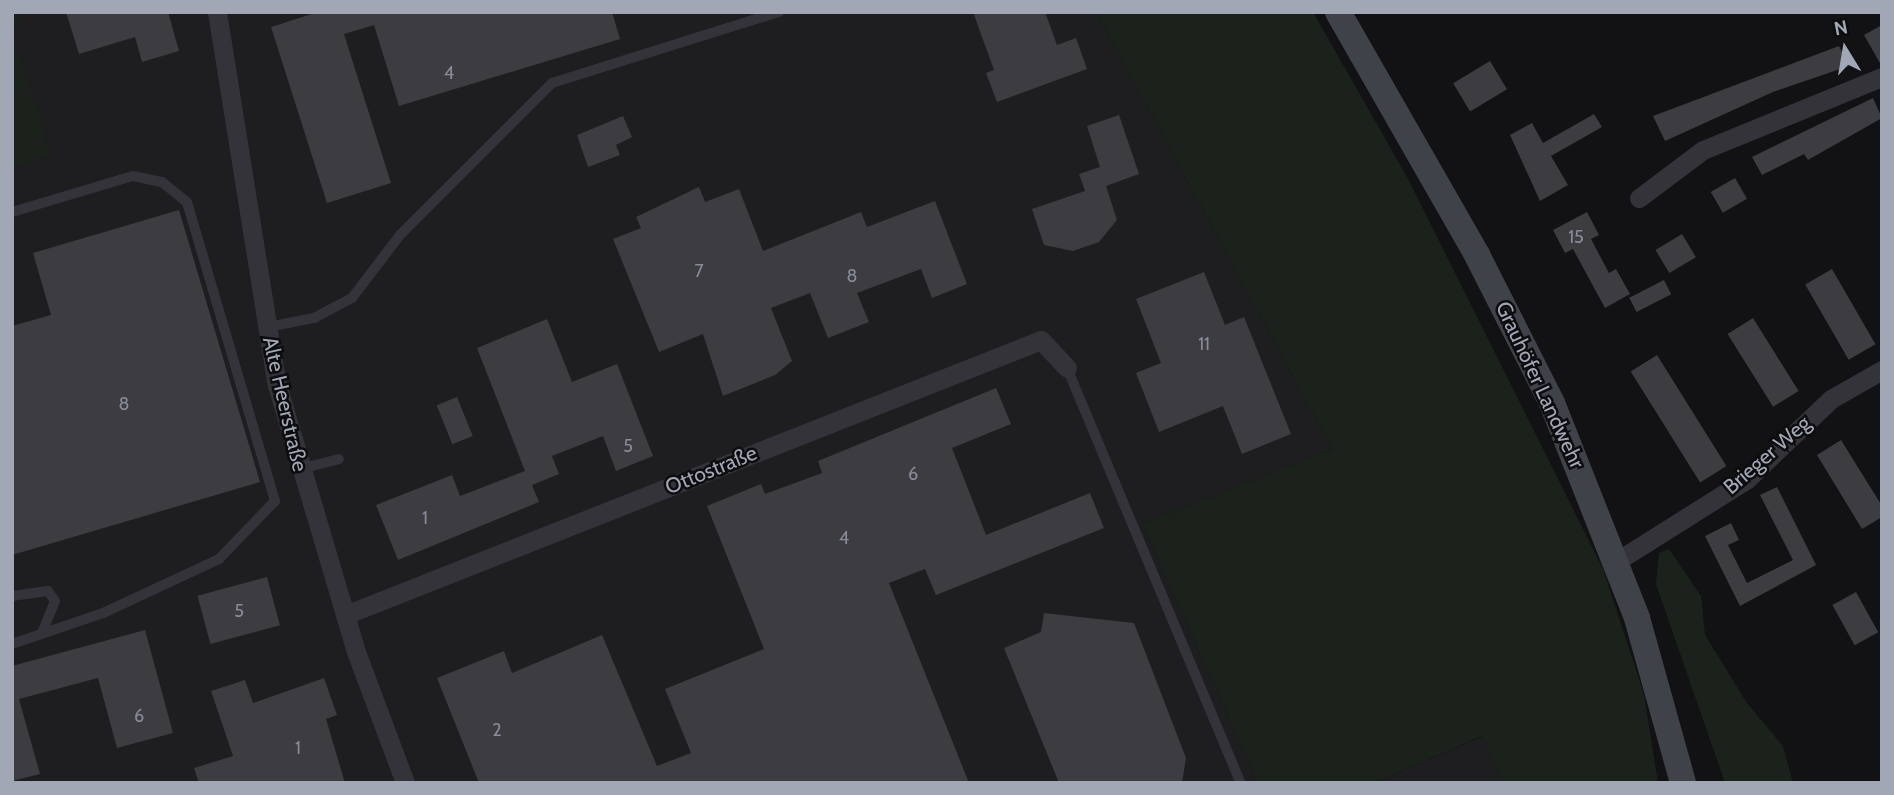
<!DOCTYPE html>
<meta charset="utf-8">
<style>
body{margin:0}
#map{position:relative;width:1894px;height:795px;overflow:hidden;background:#121214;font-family:Cabin,sans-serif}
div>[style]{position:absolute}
.built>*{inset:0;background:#1e1e21}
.green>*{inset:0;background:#1a221b}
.building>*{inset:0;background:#3c3c41;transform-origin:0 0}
.lane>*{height:10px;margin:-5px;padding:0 5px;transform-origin:5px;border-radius:5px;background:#333339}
.street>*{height:19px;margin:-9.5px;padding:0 9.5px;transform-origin:9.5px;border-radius:9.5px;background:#333339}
.secondary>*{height:26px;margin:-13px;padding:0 13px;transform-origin:13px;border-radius:13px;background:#404249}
span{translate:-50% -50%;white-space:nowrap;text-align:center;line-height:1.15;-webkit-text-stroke:5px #0d0d0f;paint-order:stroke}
.number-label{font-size:18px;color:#888c98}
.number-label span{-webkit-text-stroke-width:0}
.street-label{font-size:21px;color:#a2a7b5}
.frame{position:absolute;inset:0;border:14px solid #a2a7b5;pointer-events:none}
.north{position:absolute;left:1810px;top:14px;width:70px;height:70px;-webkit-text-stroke:5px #0d0d0f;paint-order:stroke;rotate:349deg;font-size:19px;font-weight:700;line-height:28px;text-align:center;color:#a2a7b5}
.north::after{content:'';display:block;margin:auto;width:24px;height:32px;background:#a2a7b5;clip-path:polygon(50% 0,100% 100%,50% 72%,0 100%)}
</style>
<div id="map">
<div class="built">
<i style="clip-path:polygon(12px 12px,1096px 12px,1332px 449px,1142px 524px,1258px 783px,12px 783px)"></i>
<i style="clip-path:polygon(1483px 736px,1503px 783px,1375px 783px)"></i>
</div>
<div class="green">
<i style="clip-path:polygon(12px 12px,22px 12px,12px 34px,51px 155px,12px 167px)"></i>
<i style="clip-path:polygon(1096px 12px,1313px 12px,1407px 177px,1603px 569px,1644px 694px,1658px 783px,1503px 783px,1482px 736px,1375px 783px,1258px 783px,1142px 524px,1332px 449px)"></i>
<i style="clip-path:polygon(1669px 549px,1701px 596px,1705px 635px,1747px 703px,1783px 746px,1793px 783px,1725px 783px,1656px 584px,1659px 553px)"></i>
</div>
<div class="building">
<i style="clip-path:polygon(66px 12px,168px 12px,179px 51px,142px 62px,135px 37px,79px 54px)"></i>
<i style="clip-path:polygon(318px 12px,612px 12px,620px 39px,399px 106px,374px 25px,344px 34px,391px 183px,327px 203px,271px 27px)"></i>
<i style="clip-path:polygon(973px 12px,1045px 12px,1057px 45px,1076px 38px,1087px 69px,997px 102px,986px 73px,994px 70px)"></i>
<i style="clip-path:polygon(1882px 25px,1882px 65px,1881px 65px,1864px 35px)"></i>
<i style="clip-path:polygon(1839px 46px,1849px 66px,1773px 92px,1665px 141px,1653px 116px)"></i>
<i style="left:1490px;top:61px;width:33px;height:43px;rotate:59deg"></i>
<i style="clip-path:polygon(1873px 98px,1882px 118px,1808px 160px,1804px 154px,1762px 175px,1752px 157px)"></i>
<i style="clip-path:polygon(1594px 114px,1602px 127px,1551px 156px,1568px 185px,1540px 201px,1510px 135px,1532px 123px,1543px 143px)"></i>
<i style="clip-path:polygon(1119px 115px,1139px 174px,1106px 186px,1117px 220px,1099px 242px,1073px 251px,1044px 245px,1032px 209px,1085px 191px,1079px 174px,1100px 167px,1087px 126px)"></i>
<i style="clip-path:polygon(623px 116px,632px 137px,616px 145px,620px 155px,588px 167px,577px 135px)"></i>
<i style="left:1735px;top:178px;width:24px;height:28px;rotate:60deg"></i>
<i style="clip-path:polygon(699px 187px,705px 202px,739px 189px,763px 251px,861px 212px,867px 227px,935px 201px,967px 284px,932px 298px,921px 269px,857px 293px,869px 322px,828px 338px,810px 293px,771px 308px,792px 361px,775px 375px,723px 396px,703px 334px,659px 352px,613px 239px,641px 228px,636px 217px)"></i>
<i style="clip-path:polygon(179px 210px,260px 482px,12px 555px,12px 326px,51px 315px,33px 253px)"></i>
<i style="clip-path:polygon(1587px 212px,1599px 235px,1591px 239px,1609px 273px,1616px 269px,1630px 294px,1605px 308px,1573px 249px,1565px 253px,1553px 230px)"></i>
<i style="left:1682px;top:234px;width:27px;height:31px;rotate:59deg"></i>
<i style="left:1832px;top:269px;width:87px;height:31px;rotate:60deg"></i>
<i style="clip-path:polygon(1204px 272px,1225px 325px,1244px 317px,1291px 434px,1242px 454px,1223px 406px,1159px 432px,1136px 373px,1161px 363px,1136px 299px)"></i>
<i style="left:1664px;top:280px;width:16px;height:39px;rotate:63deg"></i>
<i style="left:1753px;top:318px;width:86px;height:30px;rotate:58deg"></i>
<i style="clip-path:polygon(547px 319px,572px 382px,617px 364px,653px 456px,616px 471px,603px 436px,552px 456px,559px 474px,532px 485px,539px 502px,398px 560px,376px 505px,452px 475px,460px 496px,525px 471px,477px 348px)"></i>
<i style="left:1657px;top:355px;width:131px;height:31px;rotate:58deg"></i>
<i style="clip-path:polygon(996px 388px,1011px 424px,952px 448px,986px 535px,1090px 493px,1104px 528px,936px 595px,925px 569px,889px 583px,969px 783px,479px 783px,437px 678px,504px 651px,512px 673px,602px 635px,657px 766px,691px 753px,665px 689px,764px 649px,707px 506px,761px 484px,765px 494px,822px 473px,818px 461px)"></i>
<i style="left:457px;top:397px;width:42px;height:22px;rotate:68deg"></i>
<i style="clip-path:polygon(1841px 440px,1882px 506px,1882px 517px,1862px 529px,1817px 455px)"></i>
<i style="clip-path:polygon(1777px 487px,1816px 565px,1740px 606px,1705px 536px,1731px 523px,1739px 540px,1728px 545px,1747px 583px,1793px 560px,1760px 495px)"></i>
<i style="left:267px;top:577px;width:50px;height:72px;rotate:75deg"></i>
<i style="left:1856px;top:592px;width:46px;height:27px;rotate:61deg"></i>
<i style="clip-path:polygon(1044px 613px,1134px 623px,1186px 758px,1182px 783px,1059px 783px,1004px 648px,1041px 632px)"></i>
<i style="clip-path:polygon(145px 630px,173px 733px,117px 748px,98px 678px,19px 699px,40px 774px,12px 781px,12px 666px)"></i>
<i style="clip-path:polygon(324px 678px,337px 715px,326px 719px,345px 783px,199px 783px,194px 768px,233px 756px,211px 691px,245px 680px,253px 703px)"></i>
</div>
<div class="lane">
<i style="left:12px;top:212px;width:126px;rotate:-16.6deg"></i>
<i style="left:133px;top:176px;width:30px;rotate:12deg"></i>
<i style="left:162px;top:182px;width:32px;rotate:39deg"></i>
<i style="left:187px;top:202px;width:312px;rotate:73.6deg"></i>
<i style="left:275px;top:501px;width:81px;rotate:134deg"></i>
<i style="left:219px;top:559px;width:128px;rotate:155deg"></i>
<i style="left:103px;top:613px;width:96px;rotate:161.2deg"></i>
<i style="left:268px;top:327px;width:47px;rotate:-11.1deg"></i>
<i style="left:314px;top:318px;width:43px;rotate:-27.8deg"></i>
<i style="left:352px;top:298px;width:79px;rotate:-52.7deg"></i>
<i style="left:400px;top:235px;width:215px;rotate:-45deg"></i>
<i style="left:552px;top:83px;width:238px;rotate:-17.4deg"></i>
<i style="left:1067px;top:368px;width:450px;rotate:67.3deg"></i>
<i style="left:300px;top:469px;width:40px;rotate:-14.4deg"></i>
<i style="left:12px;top:596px;width:36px;rotate:-8deg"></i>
<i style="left:48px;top:591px;width:12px;rotate:55deg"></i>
<i style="left:55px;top:601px;width:35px;rotate:112deg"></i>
</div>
<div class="street">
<i style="left:217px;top:12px;width:378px;rotate:80.9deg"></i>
<i style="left:277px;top:385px;width:275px;rotate:73.5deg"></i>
<i style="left:355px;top:649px;width:143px;rotate:69.5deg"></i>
<i style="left:1639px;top:198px;width:80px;rotate:-36.9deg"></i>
<i style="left:1703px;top:150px;width:193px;rotate:-22.2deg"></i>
<i style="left:1617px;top:561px;width:154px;rotate:-32.2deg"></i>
<i style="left:1747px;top:479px;width:116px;rotate:-43.6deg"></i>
<i style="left:1831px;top:399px;width:59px;rotate:-29.6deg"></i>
<i style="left:345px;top:615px;width:748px;rotate:-21.56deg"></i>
<i style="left:1041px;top:340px;width:38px;rotate:47deg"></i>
</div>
<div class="secondary">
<i style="left:1338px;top:12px;width:280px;rotate:60.2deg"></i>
<i style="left:1477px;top:255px;width:166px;rotate:63.1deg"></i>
<i style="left:1552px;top:403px;width:231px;rotate:68.4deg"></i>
<i style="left:1637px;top:618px;width:171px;rotate:74.4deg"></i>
</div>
<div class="number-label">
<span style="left:449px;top:73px">4</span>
<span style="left:1576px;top:237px">15</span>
<span style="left:699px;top:271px">7</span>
<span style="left:852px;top:276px">8</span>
<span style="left:1204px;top:344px">11</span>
<span style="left:124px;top:404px">8</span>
<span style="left:628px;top:446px">5</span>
<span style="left:913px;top:474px">6</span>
<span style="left:425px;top:518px">1</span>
<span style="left:844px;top:538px">4</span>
<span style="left:239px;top:611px">5</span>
<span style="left:139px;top:716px">6</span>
<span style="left:497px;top:730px">2</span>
<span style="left:298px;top:748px">1</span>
</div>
<div class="street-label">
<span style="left:1540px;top:385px;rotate:65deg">Grauhöfer Landwehr</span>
<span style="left:285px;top:404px;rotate:77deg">Alte Heerstraße</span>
<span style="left:1767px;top:455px;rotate:-41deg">Brieger Weg</span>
<span style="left:711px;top:470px;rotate:-22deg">Ottostraße</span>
</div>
<div class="frame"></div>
<div class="north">N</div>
</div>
